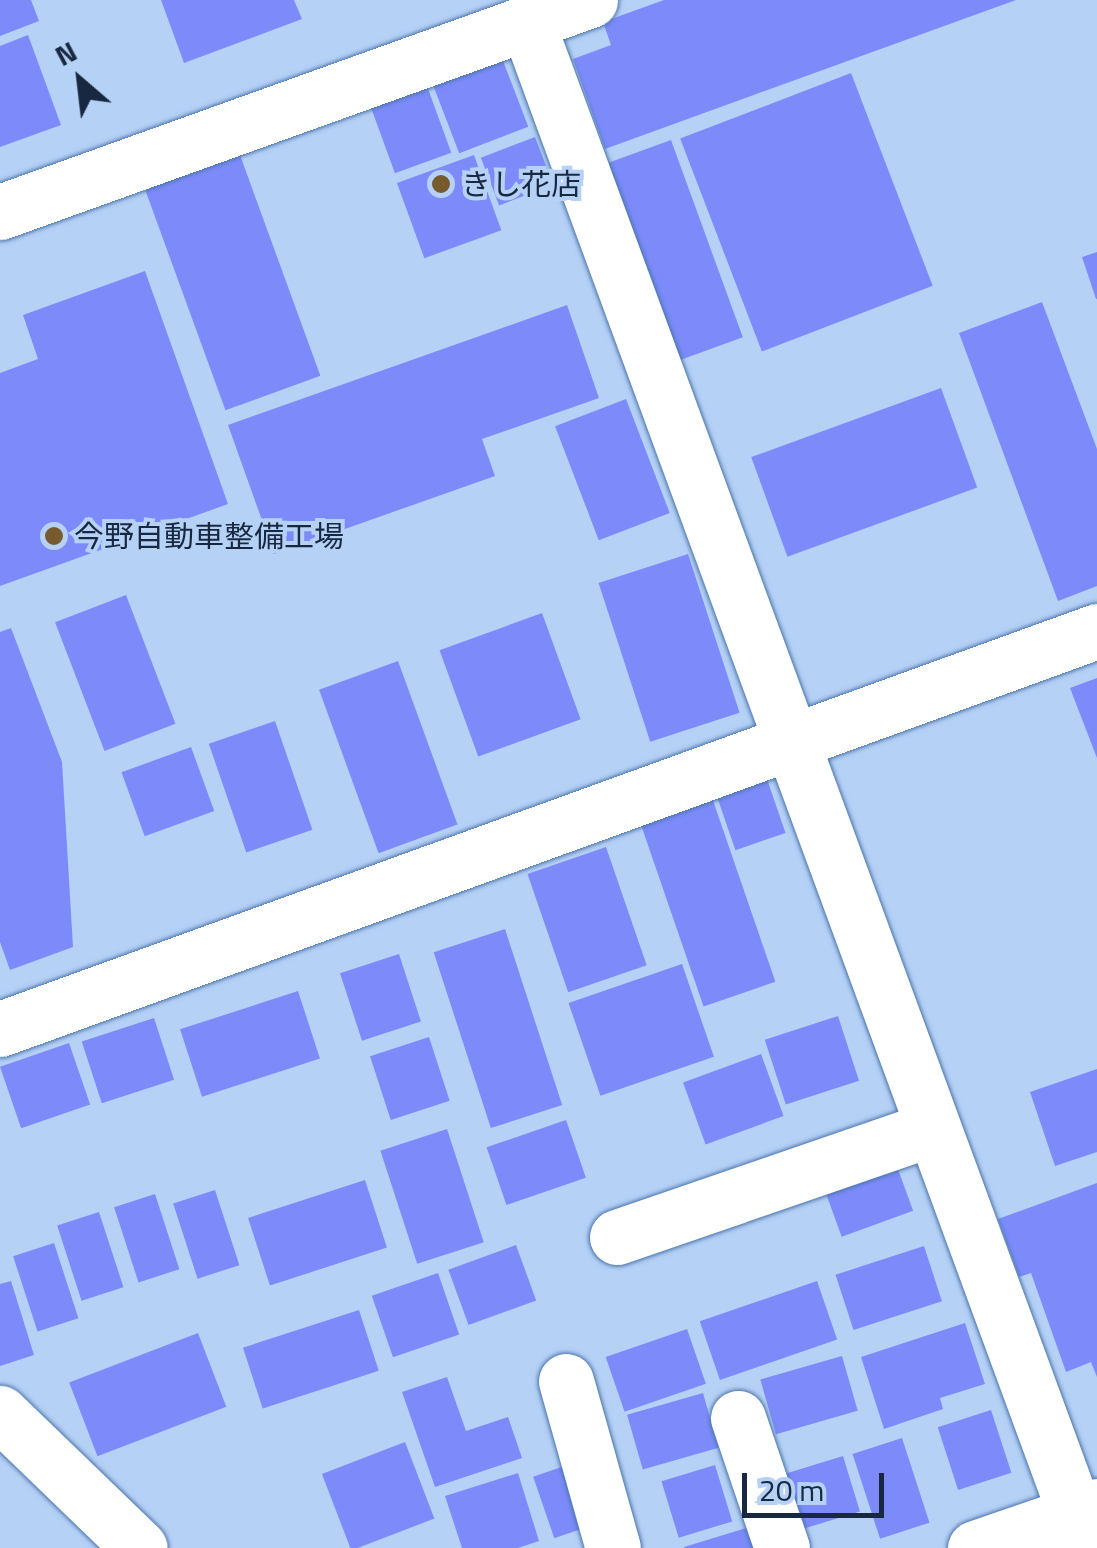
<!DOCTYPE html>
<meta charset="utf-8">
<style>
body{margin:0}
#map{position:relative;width:1097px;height:1548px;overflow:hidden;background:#b6d1f6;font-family:"Titillium Web","Noto Sans JP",sans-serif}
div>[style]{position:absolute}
.building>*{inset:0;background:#7d8bfa;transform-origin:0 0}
.roads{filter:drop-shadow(0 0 2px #4a75ac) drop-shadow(0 0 2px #4a75ac)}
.minor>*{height:55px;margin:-27.5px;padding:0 27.5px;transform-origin:27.5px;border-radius:27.5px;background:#fff}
.dots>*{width:28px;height:28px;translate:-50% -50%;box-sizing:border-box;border:5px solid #b6d1f6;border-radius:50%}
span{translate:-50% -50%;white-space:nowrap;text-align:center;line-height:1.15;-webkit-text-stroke:8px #b6d1f6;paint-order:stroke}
.poi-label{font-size:30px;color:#172840}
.left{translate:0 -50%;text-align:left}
.north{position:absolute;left:30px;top:30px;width:100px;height:100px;-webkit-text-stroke:8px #b6d1f6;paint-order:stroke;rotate:332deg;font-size:28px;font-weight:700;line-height:40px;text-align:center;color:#172840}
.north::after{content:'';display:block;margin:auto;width:35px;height:45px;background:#172840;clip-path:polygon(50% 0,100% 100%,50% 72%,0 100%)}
.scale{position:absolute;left:742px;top:1473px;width:142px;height:45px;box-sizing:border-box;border:5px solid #172840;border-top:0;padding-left:12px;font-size:30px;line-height:35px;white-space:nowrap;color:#172840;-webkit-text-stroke:8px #b6d1f6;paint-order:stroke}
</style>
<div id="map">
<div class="building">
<i style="clip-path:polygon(0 0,31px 0,39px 21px,0 36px)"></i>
<i style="clip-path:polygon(161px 0,294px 0,302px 19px,184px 63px)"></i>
<i style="clip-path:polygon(664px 0,1016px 0,605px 149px,573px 59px,611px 45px,603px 22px)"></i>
<i style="clip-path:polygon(28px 35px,61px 125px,0 147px,0 46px)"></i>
<i style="left:500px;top:53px;width:79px;height:74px;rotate:69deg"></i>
<i style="left:851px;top:73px;width:228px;height:183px;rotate:69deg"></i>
<i style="left:427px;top:86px;width:71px;height:60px;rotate:70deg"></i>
<i style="left:535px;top:137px;width:51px;height:58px;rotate:69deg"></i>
<i style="left:671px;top:140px;width:210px;height:68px;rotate:70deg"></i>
<i style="left:240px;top:155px;width:235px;height:101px;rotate:70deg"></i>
<i style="left:474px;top:155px;width:80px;height:82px;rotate:70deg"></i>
<i style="clip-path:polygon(1097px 252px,1097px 299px,1096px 299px,1082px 257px)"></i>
<i style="clip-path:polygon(145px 271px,228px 504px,0 586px,0 373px,38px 359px,23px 315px)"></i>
<i style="clip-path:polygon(1042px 302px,1097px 449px,1097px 586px,1058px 601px,959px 333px)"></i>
<i style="clip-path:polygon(567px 305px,599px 398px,482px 439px,495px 476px,274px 554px,228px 425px)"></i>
<i style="left:941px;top:388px;width:106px;height:202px;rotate:70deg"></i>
<i style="left:626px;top:399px;width:122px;height:76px;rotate:69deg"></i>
<i style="left:688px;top:554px;width:167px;height:94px;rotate:72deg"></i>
<i style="left:126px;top:595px;width:138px;height:76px;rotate:69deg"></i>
<i style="left:542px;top:613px;width:113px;height:109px;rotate:70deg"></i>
<i style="clip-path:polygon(11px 628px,62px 762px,73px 947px,10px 970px,0 942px,0 632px)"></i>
<i style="left:398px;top:661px;width:174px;height:84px;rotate:70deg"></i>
<i style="clip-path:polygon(1097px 678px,1097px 758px,1070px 688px)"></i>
<i style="left:275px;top:721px;width:115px;height:70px;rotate:71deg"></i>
<i style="left:191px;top:747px;width:68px;height:74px;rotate:70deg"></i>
<i style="left:767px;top:779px;width:57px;height:53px;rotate:71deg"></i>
<i style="left:708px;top:786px;width:207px;height:76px;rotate:71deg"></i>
<i style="left:606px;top:847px;width:125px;height:83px;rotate:71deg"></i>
<i style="left:505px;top:929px;width:185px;height:75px;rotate:72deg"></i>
<i style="left:399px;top:954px;width:71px;height:62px;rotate:72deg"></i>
<i style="left:682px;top:964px;width:98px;height:120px;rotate:71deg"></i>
<i style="left:298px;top:991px;width:71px;height:124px;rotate:72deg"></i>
<i style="left:838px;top:1016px;width:68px;height:77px;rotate:72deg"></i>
<i style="left:154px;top:1018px;width:65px;height:76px;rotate:72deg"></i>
<i style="left:429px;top:1037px;width:67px;height:62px;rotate:72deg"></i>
<i style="left:69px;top:1043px;width:65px;height:73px;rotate:71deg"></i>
<i style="left:761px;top:1054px;width:66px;height:83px;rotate:70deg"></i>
<i style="clip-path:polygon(1097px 1069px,1097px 1152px,1055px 1166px,1030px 1092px)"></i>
<i style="left:566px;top:1120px;width:61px;height:84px;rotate:71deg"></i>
<i style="left:447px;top:1129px;width:119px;height:70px;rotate:72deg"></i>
<i style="left:895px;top:1161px;width:53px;height:76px;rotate:70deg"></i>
<i style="left:365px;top:1180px;width:71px;height:123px;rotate:72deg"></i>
<i style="clip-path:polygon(1097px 1183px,1097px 1377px,1091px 1362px,1066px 1372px,1031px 1273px,1019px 1277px,998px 1219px)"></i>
<i style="left:215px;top:1190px;width:79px;height:44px;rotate:72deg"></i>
<i style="left:155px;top:1194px;width:79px;height:43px;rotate:72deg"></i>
<i style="left:99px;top:1212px;width:79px;height:44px;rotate:72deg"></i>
<i style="left:54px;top:1243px;width:79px;height:43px;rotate:72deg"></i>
<i style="left:516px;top:1245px;width:59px;height:72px;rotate:70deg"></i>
<i style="left:924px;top:1246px;width:58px;height:93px;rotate:72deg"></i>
<i style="left:438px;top:1273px;width:65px;height:70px;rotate:71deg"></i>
<i style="clip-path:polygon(11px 1281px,34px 1355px,0 1366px,0 1284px)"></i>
<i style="left:817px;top:1281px;width:62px;height:124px;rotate:71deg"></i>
<i style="left:359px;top:1310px;width:64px;height:122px;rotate:72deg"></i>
<i style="clip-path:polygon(965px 1323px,985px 1384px,940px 1398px,943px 1409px,884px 1429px,861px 1357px)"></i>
<i style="left:687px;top:1329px;width:58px;height:86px;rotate:71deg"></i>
<i style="left:198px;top:1333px;width:79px;height:138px;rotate:69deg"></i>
<i style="left:842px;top:1356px;width:57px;height:85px;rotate:74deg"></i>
<i style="clip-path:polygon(447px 1377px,466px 1431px,508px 1417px,522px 1458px,435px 1487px,402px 1392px)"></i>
<i style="left:703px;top:1393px;width:57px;height:79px;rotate:74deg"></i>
<i style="left:991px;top:1410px;width:66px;height:56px;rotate:72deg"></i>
<i style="left:902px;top:1438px;width:89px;height:52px;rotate:72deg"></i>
<i style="left:405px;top:1442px;width:82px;height:89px;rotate:69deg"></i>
<i style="left:843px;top:1456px;width:58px;height:68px;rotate:73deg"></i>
<i style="left:570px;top:1464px;width:65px;height:39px;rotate:71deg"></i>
<i style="left:715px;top:1465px;width:59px;height:56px;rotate:73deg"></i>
<i style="clip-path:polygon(518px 1473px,539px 1541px,518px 1548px,462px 1548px,445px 1496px)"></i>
<i style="clip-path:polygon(753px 1526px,760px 1548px,684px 1548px,684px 1547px)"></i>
</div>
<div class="roads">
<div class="minor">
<i style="left:527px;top:22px;width:1626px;rotate:69.82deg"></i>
<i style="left:0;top:212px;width:627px;rotate:-19.76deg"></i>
<i style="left:0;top:1029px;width:1167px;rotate:-19.94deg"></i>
<i style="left:617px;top:1237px;width:334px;rotate:-19deg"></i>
<i style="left:566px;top:1381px;width:173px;rotate:74.3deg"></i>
<i style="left:0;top:1413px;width:194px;rotate:44deg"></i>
<i style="left:738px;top:1418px;width:137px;rotate:71.3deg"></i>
<i style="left:975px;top:1548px;width:129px;rotate:-19deg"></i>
</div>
</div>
<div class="dots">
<i style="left:441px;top:184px;background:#775a2e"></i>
<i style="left:54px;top:536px;background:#775a2e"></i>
</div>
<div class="poi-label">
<span class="left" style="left:461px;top:184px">きし花店</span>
<span class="left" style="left:74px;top:536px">今野自動車整備工場</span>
</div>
<div class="north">N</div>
<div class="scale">20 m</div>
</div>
